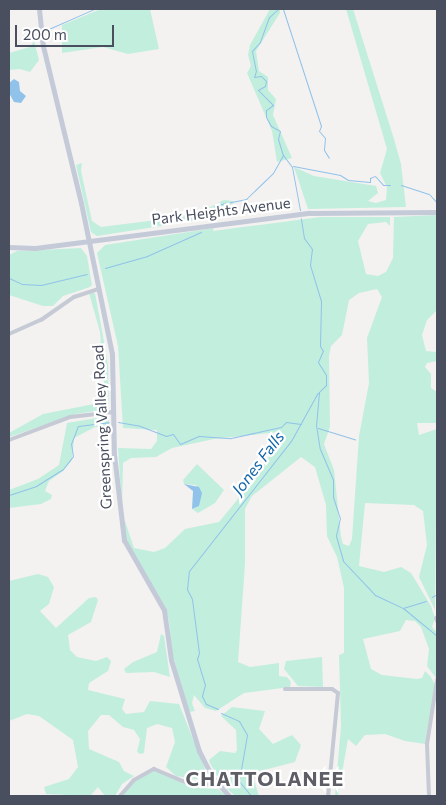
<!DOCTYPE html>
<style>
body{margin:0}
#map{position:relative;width:446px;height:805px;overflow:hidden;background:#f3f2f1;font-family:Commissioner,sans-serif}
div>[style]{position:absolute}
.green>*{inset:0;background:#c2eede}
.water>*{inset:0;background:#91c2e9}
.stream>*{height:1px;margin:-0.5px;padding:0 0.5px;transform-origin:0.5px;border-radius:0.5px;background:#91c2e9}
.minor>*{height:4px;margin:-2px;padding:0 2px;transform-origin:2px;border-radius:2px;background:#c6cad5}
.secondary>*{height:5px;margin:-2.5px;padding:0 2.5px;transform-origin:2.5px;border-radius:2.5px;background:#c5cad9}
span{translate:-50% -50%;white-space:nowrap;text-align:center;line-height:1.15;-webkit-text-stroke:4.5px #fff;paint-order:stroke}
.street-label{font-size:15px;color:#494f5e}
.water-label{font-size:16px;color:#1265a8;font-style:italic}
.district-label{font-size:20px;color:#5e5f66;font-weight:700;letter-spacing:1px}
.frame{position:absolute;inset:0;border:10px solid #494f5e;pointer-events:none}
.scale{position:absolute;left:15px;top:25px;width:99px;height:22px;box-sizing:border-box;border:2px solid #494f5e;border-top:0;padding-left:6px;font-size:15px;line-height:18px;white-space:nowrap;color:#494f5e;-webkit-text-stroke:4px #fff;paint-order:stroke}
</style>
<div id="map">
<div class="green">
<i style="clip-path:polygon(101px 9px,150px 9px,159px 49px,128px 54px,103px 47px,62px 53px,62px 25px)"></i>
<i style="clip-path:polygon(270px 9px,280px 9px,280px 13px,256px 51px,259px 71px,268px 77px,268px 90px,276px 99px,273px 115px,292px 158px,277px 162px,272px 131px,247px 73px,251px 66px,248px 55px,250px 45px)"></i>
<i style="clip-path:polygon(346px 9px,353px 9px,394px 139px,401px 164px,406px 207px,308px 209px,294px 167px,314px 176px,376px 186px,378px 193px,368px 201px,376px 203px,386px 200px,387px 187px,380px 173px,387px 149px)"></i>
<i style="clip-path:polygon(34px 41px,39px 60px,30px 72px,20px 69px,9px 70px,9px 53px,30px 47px)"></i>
<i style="clip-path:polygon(82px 163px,81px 171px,92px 221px,101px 227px,204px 214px,208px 208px,224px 200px,233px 201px,234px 203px,215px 212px,213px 218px,97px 236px,91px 232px,76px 165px)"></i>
<i style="clip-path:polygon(evenodd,437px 215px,437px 310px,427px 320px,422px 335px,426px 351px,437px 352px,437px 361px,427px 363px,425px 367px,431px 374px,431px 388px,437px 392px,437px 423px,417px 423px,419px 435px,437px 429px,435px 610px,419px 577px,427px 545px,423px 511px,414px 505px,365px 503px,359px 566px,384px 572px,401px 567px,411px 573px,431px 606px,435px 618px,432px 627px,437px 632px,436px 678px,427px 666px,429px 649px,421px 627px,415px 621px,406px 620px,400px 631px,363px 639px,371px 669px,382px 675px,417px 679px,422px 678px,425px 671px,431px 677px,435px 685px,425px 744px,405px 741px,385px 734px,365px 735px,356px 746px,348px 739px,338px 796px,335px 796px,341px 726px,339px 655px,344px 653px,344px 588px,337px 557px,327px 536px,326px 505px,315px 467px,301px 457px,252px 496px,245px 509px,245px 564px,238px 662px,250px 667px,279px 663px,279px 676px,287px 677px,291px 682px,290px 687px,244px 693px,216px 711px,205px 708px,194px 695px,192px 703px,195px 711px,188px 712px,172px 652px,169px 621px,164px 605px,142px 570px,126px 538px,123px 522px,125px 521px,134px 548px,154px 552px,165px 548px,185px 529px,219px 522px,256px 477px,283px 435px,279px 432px,214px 439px,172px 448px,156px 457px,131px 458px,123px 463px,122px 508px,118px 448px,151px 449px,157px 441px,157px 430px,123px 428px,118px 346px,97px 253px,105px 245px,214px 228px,213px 231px,320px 217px,390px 217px,390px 226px,386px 222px,368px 224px,358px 241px,366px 274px,378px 276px,386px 272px,393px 258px,394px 217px,437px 215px,377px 289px,382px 297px,367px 338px,369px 383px,359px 436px,352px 539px,349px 546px,343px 544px,341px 537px,334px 470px,324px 444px,330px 427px,329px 356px,331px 346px,342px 335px,349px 300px,359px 293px,377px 289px)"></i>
<i style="clip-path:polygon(81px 248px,87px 256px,92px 285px,90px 287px,63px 296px,53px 306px,43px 306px,9px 295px,9px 255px,17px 251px)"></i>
<i style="clip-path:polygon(89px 293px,95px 293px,103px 336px,108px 366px,109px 409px,76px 414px,9px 437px,9px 433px,43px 414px,94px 404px,105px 393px,100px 332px)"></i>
<i style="clip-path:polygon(109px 416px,109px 427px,95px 427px,74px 438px,72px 460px,63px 471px,49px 481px,45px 491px,52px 495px,51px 499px,41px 504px,9px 508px,9px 490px,38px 479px,59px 465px,67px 423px)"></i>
<i style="clip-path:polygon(197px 464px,224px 490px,215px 503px,198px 513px,192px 509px,199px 506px,196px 485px,184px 484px,183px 480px)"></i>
<i style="clip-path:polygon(38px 574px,48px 577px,54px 587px,49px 604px,40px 611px,56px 628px,89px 598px,96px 597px,98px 600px,91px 622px,68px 635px,70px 650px,77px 657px,96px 661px,107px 657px,111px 661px,108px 671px,89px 683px,88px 690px,125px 699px,122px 709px,126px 714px,144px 712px,150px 701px,179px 704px,207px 774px,202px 780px,176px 776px,166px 767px,175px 742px,172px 728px,157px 724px,147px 728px,144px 753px,140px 754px,137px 752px,140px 739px,134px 730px,123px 727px,109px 715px,101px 715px,88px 731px,89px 749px,119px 762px,124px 771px,134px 776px,122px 784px,115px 796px,105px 796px,98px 787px,90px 796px,46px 794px,44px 787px,69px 779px,78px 767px,73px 740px,39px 716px,27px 714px,9px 721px,9px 581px)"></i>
<i style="clip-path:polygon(161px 634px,164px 636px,170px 677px,154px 672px,126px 673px,124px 669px,133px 662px,157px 652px)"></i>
<i style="clip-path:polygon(322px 657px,323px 687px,298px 686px,284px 669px,286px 661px)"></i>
<i style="clip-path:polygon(232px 707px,265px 711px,259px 729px,273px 744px,292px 735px,301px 745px,295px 762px,256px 772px,254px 780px,259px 796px,235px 796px,221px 783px,210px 763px,209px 760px,220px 751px,235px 753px,237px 750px,236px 730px,221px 716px)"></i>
<i style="clip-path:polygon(154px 770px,191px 787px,218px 789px,226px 796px,121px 796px,135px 781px)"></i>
</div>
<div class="water">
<i style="clip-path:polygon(14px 79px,19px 82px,20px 91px,26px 96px,21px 103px,14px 102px,9px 93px,9px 83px)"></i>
<i style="clip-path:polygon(184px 484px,199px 487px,202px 493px,199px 506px,192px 509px,193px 491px)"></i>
</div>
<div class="stream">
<i style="left:278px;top:9px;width:12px;rotate:138deg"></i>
<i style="left:269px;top:17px;width:27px;rotate:110deg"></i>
<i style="left:260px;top:42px;width:12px;rotate:132deg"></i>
<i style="left:252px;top:51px;width:20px;rotate:79deg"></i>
<i style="left:256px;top:71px;width:6px;rotate:108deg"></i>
<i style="left:254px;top:77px;width:7px;rotate:-8deg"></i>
<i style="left:261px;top:76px;width:7px;rotate:45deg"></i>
<i style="left:266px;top:81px;width:5px;rotate:101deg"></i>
<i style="left:265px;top:86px;width:8px;rotate:150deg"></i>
<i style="left:258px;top:90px;width:21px;rotate:45deg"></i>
<i style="left:273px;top:105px;width:9px;rotate:144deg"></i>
<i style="left:266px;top:110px;width:7px;rotate:90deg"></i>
<i style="left:266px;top:117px;width:10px;rotate:61deg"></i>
<i style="left:271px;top:126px;width:10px;rotate:29deg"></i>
<i style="left:280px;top:131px;width:8px;rotate:104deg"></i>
<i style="left:278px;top:139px;width:17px;rotate:73deg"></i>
<i style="left:283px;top:155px;width:15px;rotate:53deg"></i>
<i style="left:292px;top:167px;width:44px;rotate:79.5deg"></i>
<i style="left:283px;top:9px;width:123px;rotate:72deg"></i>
<i style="left:321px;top:126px;width:5px;rotate:112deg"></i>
<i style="left:319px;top:131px;width:9px;rotate:49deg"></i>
<i style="left:325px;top:138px;width:12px;rotate:95deg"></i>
<i style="left:324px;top:150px;width:9px;rotate:58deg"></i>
<i style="left:44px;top:31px;width:55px;rotate:-23.7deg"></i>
<i style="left:293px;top:166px;width:48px;rotate:10.8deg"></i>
<i style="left:340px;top:175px;width:9px;rotate:32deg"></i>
<i style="left:348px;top:180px;width:22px;rotate:5deg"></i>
<i style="left:370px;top:182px;width:4px;rotate:-90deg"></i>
<i style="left:370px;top:178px;width:5px;rotate:-22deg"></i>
<i style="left:375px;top:176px;width:12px;rotate:48deg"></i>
<i style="left:383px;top:185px;width:7px"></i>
<i style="left:401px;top:185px;width:29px;rotate:18deg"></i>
<i style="left:429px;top:194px;width:12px;rotate:48deg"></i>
<i style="left:205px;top:219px;width:18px;rotate:-52deg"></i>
<i style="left:216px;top:205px;width:31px;rotate:-11deg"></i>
<i style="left:246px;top:199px;width:37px;rotate:-44deg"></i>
<i style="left:273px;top:173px;width:21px;rotate:-61deg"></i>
<i style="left:105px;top:268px;width:44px;rotate:-15.9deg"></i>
<i style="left:147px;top:256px;width:59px;rotate:-24deg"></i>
<i style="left:9px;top:278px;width:14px;rotate:25deg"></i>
<i style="left:22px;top:284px;width:19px;rotate:3deg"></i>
<i style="left:41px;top:285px;width:47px;rotate:-13.4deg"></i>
<i style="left:319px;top:392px;width:33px;rotate:95deg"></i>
<i style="left:316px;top:425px;width:24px;rotate:81deg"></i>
<i style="left:320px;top:449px;width:34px;rotate:67deg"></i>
<i style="left:333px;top:480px;width:17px;rotate:90deg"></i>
<i style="left:333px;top:497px;width:22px;rotate:72deg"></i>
<i style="left:340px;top:518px;width:18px;rotate:103deg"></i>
<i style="left:336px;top:536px;width:26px;rotate:74deg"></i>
<i style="left:343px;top:561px;width:47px;rotate:46.7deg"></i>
<i style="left:375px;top:595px;width:31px;rotate:25deg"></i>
<i style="left:403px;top:608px;width:44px;rotate:39.5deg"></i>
<i style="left:118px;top:422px;width:22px;rotate:10deg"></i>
<i style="left:140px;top:426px;width:28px;rotate:21deg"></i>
<i style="left:166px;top:436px;width:7px;rotate:-16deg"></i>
<i style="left:173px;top:434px;width:12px;rotate:55deg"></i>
<i style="left:180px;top:444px;width:21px;rotate:-23deg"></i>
<i style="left:199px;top:436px;width:32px;rotate:4deg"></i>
<i style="left:231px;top:438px;width:51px;rotate:-12.4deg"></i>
<i style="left:281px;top:427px;width:7px;rotate:-45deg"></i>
<i style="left:286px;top:422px;width:15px;rotate:8deg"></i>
<i style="left:318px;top:428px;width:39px;rotate:17deg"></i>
<i style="left:9px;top:495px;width:28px;rotate:-18deg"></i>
<i style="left:36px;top:486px;width:32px;rotate:-32deg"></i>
<i style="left:63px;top:469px;width:16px;rotate:-52deg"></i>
<i style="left:73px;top:456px;width:12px;rotate:-99deg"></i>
<i style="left:71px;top:444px;width:19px;rotate:-69deg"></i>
<i style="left:78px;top:426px;width:31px;rotate:-7deg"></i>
<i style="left:432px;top:597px;width:6px;rotate:-31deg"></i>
<i style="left:403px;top:608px;width:24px;rotate:-17deg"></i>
<i style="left:218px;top:709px;width:13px;rotate:-157deg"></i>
<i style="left:206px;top:704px;width:9px;rotate:-117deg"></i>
<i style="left:202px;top:696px;width:11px;rotate:-75deg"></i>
<i style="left:205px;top:685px;width:27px;rotate:-107deg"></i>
<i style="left:197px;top:659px;width:6px;rotate:-72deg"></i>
<i style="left:199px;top:653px;width:54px;rotate:-97.4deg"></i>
<i style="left:192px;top:599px;width:11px;rotate:-117deg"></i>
<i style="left:187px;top:589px;width:18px;rotate:-84deg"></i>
<i style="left:189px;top:571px;width:165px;rotate:-51.9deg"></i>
<i style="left:291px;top:441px;width:54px;rotate:-61deg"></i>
<i style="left:317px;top:394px;width:13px;rotate:-45deg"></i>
<i style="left:326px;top:385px;width:10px;rotate:-90deg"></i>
<i style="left:326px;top:375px;width:15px;rotate:-122deg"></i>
<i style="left:318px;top:362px;width:12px;rotate:-66deg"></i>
<i style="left:323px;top:351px;width:6px;rotate:-121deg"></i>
<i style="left:320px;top:346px;width:45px;rotate:-88.7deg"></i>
<i style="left:321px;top:301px;width:38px;rotate:-107deg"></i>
<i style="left:310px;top:265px;width:16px;rotate:-83deg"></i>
<i style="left:312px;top:249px;width:14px;rotate:-126deg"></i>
<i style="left:304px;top:238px;width:20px;rotate:-99deg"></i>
<i style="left:221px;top:713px;width:20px;rotate:24deg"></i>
<i style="left:239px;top:721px;width:16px;rotate:60deg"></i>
<i style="left:247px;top:735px;width:47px;rotate:99.9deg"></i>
<i style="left:239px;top:781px;width:19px;rotate:51deg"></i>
<i style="left:220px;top:796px;width:3px"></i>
</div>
<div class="minor">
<i style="left:9px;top:334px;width:35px;rotate:-24deg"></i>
<i style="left:41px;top:320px;width:40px;rotate:-34.9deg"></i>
<i style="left:74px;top:297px;width:26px;rotate:-18deg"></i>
<i style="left:9px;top:440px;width:65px;rotate:-20.7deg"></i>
<i style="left:70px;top:417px;width:44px;rotate:-6.5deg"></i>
<i style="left:436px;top:618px;width:3px;rotate:72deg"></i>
<i style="left:285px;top:689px;width:47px"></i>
<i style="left:332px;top:689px;width:7px;rotate:34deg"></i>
<i style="left:338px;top:693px;width:103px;rotate:95.5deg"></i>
<i style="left:120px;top:796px;width:21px;rotate:-49deg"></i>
<i style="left:134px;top:780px;width:23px;rotate:-29deg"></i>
<i style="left:154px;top:769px;width:41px;rotate:22.8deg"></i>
<i style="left:192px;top:785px;width:26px;rotate:-2deg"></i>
<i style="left:429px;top:796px;width:52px;rotate:-92.2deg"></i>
<i style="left:427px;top:744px;width:65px;rotate:-81.1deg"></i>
</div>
<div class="secondary">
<i style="left:39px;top:9px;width:37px;rotate:84deg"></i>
<i style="left:43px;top:46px;width:162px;rotate:76.4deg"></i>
<i style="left:81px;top:203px;width:154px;rotate:78.4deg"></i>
<i style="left:112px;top:354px;width:100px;rotate:88.9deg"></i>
<i style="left:114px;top:454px;width:87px;rotate:83.4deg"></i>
<i style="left:124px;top:540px;width:81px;rotate:60.3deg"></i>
<i style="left:164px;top:610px;width:50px;rotate:82deg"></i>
<i style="left:171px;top:660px;width:95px;rotate:72.9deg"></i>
<i style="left:199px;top:751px;width:30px;rotate:63deg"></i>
<i style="left:213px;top:778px;width:24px;rotate:48deg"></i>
<i style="left:9px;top:247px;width:26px;rotate:2deg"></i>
<i style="left:35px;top:248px;width:277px;rotate:-7.3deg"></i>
<i style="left:310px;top:213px;width:127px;rotate:-0.5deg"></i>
</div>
<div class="street-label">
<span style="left:221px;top:211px;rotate:-7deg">Park Heights Avenue</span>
<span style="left:102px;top:427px;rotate:-93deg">Greenspring Valley Road</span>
</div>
<div class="water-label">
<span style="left:258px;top:463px;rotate:-53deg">Jones Falls</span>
</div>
<div class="district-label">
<span style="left:265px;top:778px">CHATTOLANEE</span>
</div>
<div class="frame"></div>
<div class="scale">200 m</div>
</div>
